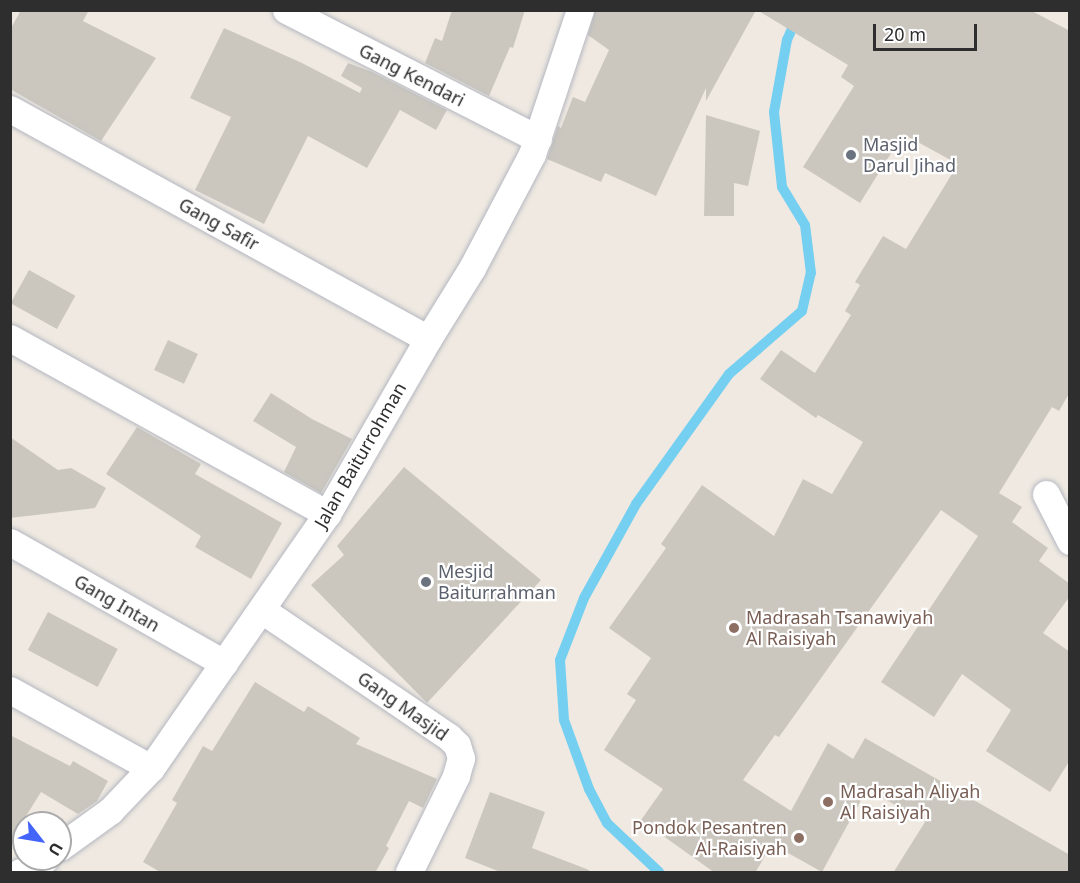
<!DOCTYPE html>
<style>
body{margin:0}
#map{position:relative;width:1080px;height:883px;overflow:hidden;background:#efe9e1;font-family:"Noto Sans",sans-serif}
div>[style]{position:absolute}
.stream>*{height:10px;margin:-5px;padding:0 5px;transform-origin:5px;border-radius:5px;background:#75cff0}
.building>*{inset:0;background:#cbc7bf;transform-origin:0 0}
.roads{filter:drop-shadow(0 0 2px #b4b7c1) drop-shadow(0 0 2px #b4b7c1)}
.minor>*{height:27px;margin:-13.5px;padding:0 13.5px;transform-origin:13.5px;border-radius:13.5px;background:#fff}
.dots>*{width:16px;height:16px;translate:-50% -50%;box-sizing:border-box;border:3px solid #fff;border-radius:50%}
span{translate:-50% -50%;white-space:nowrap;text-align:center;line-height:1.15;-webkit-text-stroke:4.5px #fff;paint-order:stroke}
.street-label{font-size:18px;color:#2e2e2e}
.worship-label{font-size:18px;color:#5b616d}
.left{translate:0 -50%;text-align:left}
.education-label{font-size:18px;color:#785e54}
.right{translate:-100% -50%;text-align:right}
.frame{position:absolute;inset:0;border:12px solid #2e2e2e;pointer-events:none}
.north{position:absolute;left:12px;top:811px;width:60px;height:60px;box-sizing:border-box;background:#fff;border:2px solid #ababab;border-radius:50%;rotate:121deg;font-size:16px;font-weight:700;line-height:24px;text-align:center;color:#2e2e2e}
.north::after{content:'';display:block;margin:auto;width:21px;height:27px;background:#4264fb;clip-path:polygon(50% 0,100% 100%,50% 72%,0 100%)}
.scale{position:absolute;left:873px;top:24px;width:104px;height:27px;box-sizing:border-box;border:3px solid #2e2e2e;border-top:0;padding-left:8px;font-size:18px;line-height:21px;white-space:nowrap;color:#2e2e2e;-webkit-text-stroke:4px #fff;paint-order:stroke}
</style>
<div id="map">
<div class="stream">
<i style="left:659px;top:872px;width:71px;rotate:-136.7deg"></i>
<i style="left:607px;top:823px;width:38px;rotate:-118deg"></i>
<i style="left:589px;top:789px;width:73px;rotate:-109.9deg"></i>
<i style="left:564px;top:720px;width:60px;rotate:-93.8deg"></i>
<i style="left:560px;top:660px;width:66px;rotate:-68.8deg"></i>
<i style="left:584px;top:598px;width:107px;rotate:-61deg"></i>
<i style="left:636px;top:504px;width:160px;rotate:-54.4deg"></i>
<i style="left:729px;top:374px;width:96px;rotate:-40.8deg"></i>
<i style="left:802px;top:311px;width:39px;rotate:-77deg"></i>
<i style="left:811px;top:273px;width:48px;rotate:-97.1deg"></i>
<i style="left:805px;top:225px;width:44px;rotate:-121.2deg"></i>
<i style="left:782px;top:187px;width:75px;rotate:-96.1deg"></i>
<i style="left:774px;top:112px;width:73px;rotate:-79.8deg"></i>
<i style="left:787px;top:40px;width:24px;rotate:-66deg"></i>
</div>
<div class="building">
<i style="clip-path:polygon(21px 10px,89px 10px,83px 21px,156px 58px,101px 141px,10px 89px,10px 30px)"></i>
<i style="clip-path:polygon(452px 10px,525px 10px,513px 48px,510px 47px,489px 96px,425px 63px,435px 38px,442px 41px)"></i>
<i style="clip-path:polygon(595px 10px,756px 10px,706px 101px,706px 88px,656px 196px,605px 173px,601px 182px,547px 159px,558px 126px,561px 128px,573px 97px,585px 102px,609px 50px,588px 35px)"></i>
<i style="clip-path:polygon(757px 10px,1030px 10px,1070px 31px,1070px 392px,1059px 411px,1052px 407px,999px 493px,1022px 507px,1012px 522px,1048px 548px,1039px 561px,1070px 584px,1070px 596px,1043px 633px,1070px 652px,1070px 760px,1050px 792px,986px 751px,1011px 710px,962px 674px,934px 717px,881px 682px,978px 536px,941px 510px,779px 737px,775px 735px,743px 780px,791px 811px,828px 743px,853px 759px,865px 738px,1070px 855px,1070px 873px,893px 873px,925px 822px,867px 789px,822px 872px,772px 844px,755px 873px,715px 873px,641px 820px,663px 789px,604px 750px,636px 700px,627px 694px,651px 658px,609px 628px,666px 548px,661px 544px,702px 485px,774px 536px,803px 479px,832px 494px,863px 442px,818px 415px,816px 418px,760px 379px,781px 350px,815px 373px,851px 315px,845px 311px,860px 285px,855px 282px,883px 236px,906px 249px,958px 164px,903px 134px,860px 203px,803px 167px,854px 86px,841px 77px,848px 65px)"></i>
<i style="clip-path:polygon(224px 28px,302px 63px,360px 93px,362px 88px,341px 76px,348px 63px,372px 72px,447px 110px,436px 130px,400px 110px,367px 168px,308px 136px,264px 224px,195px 190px,231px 117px,190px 98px)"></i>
<i style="clip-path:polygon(706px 115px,760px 131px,748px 186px,734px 183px,734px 216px,704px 216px)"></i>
<i style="left:29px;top:270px;width:53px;height:38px;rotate:29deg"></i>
<i style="left:168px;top:340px;width:33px;height:33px;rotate:25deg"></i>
<i style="clip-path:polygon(271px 393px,312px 419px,352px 439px,321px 493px,284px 472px,296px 447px,253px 421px)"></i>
<i style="clip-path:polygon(137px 427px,201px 464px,195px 474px,282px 523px,251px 579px,195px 547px,201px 536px,106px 474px)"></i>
<i style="clip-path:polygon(10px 437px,58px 470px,71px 468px,106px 488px,95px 508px,10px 518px)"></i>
<i style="clip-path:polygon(404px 467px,541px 580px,427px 703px,311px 585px,344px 555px,337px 546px)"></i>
<i style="left:48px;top:612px;width:79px;height:43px;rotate:28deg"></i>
<i style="clip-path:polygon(255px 682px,304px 712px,308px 706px,360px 738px,356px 744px,437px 779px,423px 808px,409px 801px,386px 846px,389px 848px,375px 873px,162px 873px,143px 862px,177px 803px,172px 800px,203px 746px,212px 751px)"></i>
<i style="clip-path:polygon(10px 735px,70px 766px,73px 761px,108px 781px,97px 801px,78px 814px,41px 792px,10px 842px)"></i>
<i style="clip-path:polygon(490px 792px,545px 812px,532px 848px,589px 870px,588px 873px,503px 873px,465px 858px)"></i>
</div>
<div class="roads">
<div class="minor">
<i style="left:286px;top:10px;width:283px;rotate:27.1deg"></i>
<i style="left:10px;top:109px;width:477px;rotate:28.8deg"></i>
<i style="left:10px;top:338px;width:363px;rotate:29deg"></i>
<i style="left:1046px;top:494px;width:53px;rotate:62.9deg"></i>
<i style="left:10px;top:542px;width:246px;rotate:29.5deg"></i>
<i style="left:262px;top:610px;width:226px;rotate:34.2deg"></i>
<i style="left:449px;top:737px;width:11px;rotate:45deg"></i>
<i style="left:457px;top:745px;width:14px;rotate:73deg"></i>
<i style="left:461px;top:758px;width:19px;rotate:106deg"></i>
<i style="left:456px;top:776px;width:107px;rotate:116.1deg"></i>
<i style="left:10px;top:690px;width:161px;rotate:29deg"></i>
<i style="left:60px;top:847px;width:62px;rotate:-35.8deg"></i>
<i style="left:110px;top:811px;width:59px;rotate:-46.4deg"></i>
<i style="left:151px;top:768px;width:309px;rotate:-55.3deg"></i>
<i style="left:327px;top:514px;width:202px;rotate:-60deg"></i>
<i style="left:428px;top:339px;width:84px;rotate:-58.2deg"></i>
<i style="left:472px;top:268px;width:129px;rotate:-62.2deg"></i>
<i style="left:532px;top:154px;width:152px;rotate:-71.6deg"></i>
<i style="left:20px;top:872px;width:13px;rotate:-18deg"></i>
<i style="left:32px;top:868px;width:16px;rotate:-35deg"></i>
</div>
</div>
<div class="dots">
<i style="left:851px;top:155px;background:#6b7280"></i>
<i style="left:426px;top:582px;background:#6b7280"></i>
<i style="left:734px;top:628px;background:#8d6e63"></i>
<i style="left:828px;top:802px;background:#8d6e63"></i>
<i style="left:799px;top:838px;background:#8d6e63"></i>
</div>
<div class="street-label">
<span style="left:412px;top:75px;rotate:27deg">Gang Kendari</span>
<span style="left:219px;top:224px;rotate:29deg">Gang Safir</span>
<span style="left:360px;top:455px;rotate:-60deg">Jalan Baiturrohman</span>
<span style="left:117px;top:603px;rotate:30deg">Gang Intan</span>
<span style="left:403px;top:706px;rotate:35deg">Gang Masjid</span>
</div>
<div class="worship-label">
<span class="left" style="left:863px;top:155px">Masjid<br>Darul Jihad</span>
<span class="left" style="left:438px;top:582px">Mesjid<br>Baiturrahman</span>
</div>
<div class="education-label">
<span class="left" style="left:746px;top:628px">Madrasah Tsanawiyah<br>Al Raisiyah</span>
<span class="left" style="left:840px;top:802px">Madrasah Aliyah<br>Al Raisiyah</span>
<span class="right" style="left:787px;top:838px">Pondok Pesantren<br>Al-Raisiyah</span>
</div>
<div class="frame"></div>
<div class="north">U</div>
<div class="scale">20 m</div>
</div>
